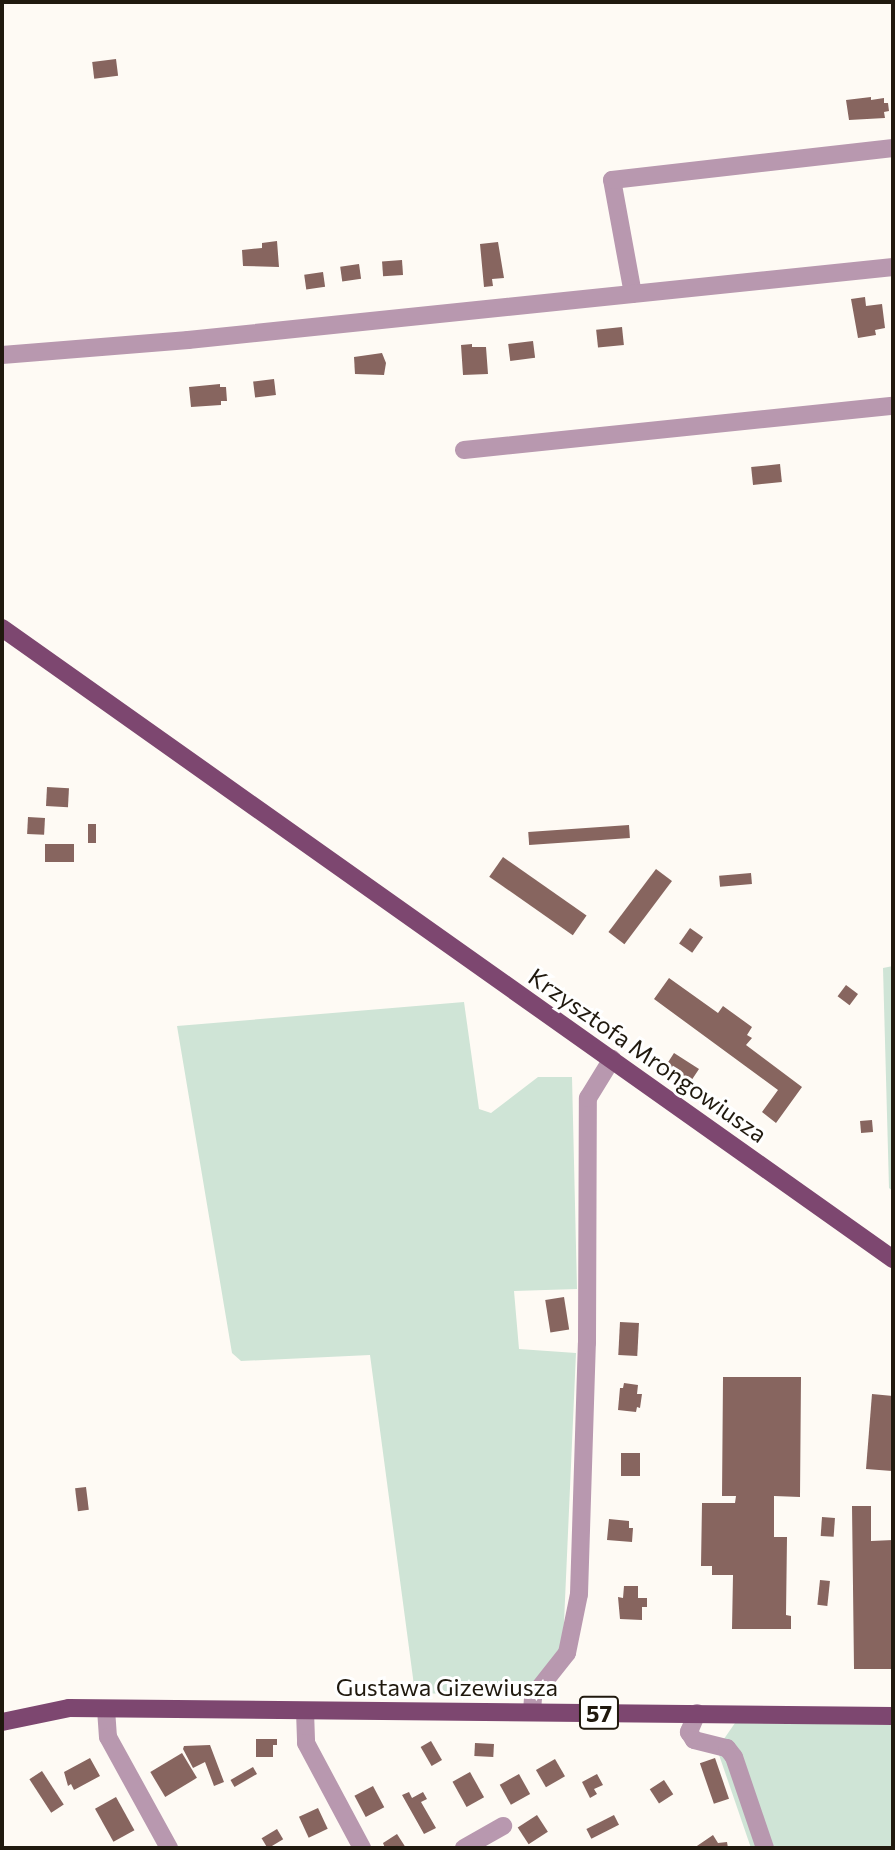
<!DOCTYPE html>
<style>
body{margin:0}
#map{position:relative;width:895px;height:1850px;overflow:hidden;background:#fefaf4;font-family:Commissioner,sans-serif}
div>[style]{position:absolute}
.green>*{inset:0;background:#cfe4d6}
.building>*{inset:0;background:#87655f;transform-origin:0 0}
.minor>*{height:18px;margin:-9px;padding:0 9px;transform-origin:9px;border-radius:9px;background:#b898af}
.major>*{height:18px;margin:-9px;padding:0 9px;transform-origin:9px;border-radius:9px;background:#7d4770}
span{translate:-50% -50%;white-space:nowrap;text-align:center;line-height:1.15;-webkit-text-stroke:6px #fff;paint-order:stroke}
.shield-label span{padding:2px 5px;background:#fff;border:2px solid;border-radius:5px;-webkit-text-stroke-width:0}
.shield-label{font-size:23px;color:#20190e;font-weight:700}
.street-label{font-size:24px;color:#20190e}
.frame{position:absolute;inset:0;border:4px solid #20190e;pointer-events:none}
</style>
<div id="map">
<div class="green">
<i style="clip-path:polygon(893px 966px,893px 1191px,889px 1188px,883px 968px)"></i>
<i style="clip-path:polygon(464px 1002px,479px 1109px,491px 1113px,538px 1077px,572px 1077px,577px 1289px,514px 1291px,519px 1349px,576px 1353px,563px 1645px,523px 1696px,415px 1693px,370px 1355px,241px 1361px,232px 1353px,177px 1026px)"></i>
<i style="clip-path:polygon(735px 1723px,893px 1725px,893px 1848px,751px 1848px,717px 1749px)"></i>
</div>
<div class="building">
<i style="left:116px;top:59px;width:17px;height:24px;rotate:83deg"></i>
<i style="clip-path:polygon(871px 97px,871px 100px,884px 98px,884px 103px,888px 103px,889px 111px,884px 112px,885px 118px,849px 120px,846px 100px)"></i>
<i style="clip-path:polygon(277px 241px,279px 267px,243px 266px,242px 250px,262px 248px,262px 243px)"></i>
<i style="clip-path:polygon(498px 242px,504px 278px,492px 279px,493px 286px,484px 287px,480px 244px)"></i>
<i style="left:402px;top:260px;width:15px;height:20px;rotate:86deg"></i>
<i style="left:359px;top:264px;width:15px;height:19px;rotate:82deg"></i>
<i style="left:323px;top:272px;width:15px;height:19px;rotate:82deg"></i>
<i style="clip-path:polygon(865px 297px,866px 306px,882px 304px,885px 328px,875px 330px,876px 335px,858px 338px,851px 299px)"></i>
<i style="left:622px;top:327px;width:18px;height:26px;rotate:84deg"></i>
<i style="left:533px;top:341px;width:17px;height:25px;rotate:83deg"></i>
<i style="clip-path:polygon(472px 344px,472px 347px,486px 347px,488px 374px,463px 375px,461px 345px)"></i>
<i style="clip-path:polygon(382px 353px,386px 363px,384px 375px,355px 374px,354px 357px)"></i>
<i style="left:274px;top:379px;width:16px;height:21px;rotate:83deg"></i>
<i style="clip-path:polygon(220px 384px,220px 387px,226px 387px,227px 401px,221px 401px,221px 405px,191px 407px,189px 387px)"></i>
<i style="left:780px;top:464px;width:18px;height:29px;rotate:84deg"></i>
<i style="left:47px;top:787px;width:22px;height:19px;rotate:3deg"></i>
<i style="left:28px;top:817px;width:17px;height:17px;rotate:3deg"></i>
<i style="left:88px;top:824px;width:8px;height:19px"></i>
<i style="left:629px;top:825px;width:13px;height:101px;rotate:86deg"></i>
<i style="left:45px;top:844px;width:29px;height:18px"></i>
<i style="left:503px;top:857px;width:102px;height:24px;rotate:35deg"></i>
<i style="left:656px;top:869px;width:20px;height:79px;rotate:37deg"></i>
<i style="left:751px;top:873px;width:11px;height:32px;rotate:85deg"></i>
<i style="left:690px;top:928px;width:16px;height:19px;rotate:35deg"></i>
<i style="clip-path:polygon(669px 978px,718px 1013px,723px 1006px,752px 1027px,747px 1035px,752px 1038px,746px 1045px,802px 1087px,776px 1123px,762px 1112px,778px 1090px,654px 999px)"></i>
<i style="left:846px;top:985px;width:15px;height:14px;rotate:37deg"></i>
<i style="clip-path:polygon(674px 1053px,699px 1069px,685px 1090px,674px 1083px,677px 1079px,663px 1070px)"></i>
<i style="left:872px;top:1120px;width:12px;height:12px;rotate:85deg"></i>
<i style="left:564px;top:1297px;width:33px;height:19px;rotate:81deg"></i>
<i style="left:620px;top:1322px;width:19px;height:33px;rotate:3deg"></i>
<i style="clip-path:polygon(723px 1377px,801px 1377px,800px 1497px,774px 1496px,774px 1537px,787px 1537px,786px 1615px,791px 1616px,791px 1629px,732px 1629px,733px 1575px,712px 1575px,712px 1566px,701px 1566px,702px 1503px,735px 1503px,736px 1496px,722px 1496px)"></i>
<i style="clip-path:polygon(624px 1383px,638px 1385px,637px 1394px,642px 1394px,640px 1408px,637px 1407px,636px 1412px,618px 1410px,620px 1388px,623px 1388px)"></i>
<i style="clip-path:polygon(872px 1394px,893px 1396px,892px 1471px,866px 1469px)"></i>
<i style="left:621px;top:1453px;width:19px;height:23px"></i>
<i style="left:86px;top:1487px;width:23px;height:11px;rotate:83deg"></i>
<i style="clip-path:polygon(852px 1506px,871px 1506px,871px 1541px,893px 1540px,893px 1669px,854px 1669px)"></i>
<i style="left:822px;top:1517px;width:13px;height:19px;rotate:4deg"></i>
<i style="clip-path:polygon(609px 1519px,629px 1521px,629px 1528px,633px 1528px,632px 1542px,607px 1540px)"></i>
<i style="left:820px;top:1580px;width:10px;height:25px;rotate:6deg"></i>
<i style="clip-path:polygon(624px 1586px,638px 1586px,638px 1598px,647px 1598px,647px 1607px,642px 1607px,642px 1620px,620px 1619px,618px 1597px,623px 1598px)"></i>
<i style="clip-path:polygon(256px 1739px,277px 1739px,277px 1745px,273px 1745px,273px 1757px,256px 1757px)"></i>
<i style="left:431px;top:1741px;width:22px;height:12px;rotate:60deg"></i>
<i style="left:475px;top:1743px;width:19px;height:13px;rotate:3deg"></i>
<i style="clip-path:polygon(210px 1745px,224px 1782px,214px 1786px,205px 1762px,193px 1768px,183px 1749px,184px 1746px)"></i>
<i style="left:182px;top:1753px;width:29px;height:37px;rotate:59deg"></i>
<i style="clip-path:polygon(90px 1758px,100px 1776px,74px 1790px,71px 1784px,68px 1786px,64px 1772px)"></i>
<i style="left:715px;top:1758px;width:43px;height:16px;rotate:71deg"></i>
<i style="left:555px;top:1759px;width:20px;height:22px;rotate:60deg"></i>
<i style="left:253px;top:1767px;width:8px;height:26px;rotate:60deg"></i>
<i style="left:42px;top:1771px;width:40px;height:15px;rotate:57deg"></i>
<i style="left:470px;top:1772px;width:29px;height:20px;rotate:61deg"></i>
<i style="left:519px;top:1774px;width:23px;height:22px;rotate:61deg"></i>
<i style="clip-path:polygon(597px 1774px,603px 1785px,594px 1789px,597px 1794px,590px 1798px,582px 1782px)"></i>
<i style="left:664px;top:1780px;width:17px;height:17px;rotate:57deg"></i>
<i style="left:373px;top:1786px;width:24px;height:21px;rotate:62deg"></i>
<i style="clip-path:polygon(409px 1792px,412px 1798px,423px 1792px,427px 1799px,421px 1802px,436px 1828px,424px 1834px,402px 1795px)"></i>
<i style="left:116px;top:1797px;width:38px;height:24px;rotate:61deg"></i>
<i style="left:318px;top:1808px;width:23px;height:21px;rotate:65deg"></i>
<i style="left:537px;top:1815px;width:20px;height:23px;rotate:57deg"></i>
<i style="left:614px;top:1815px;width:11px;height:31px;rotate:63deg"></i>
<i style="left:277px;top:1829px;width:12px;height:18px;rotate:59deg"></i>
<i style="clip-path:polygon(397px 1834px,406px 1848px,385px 1848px,383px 1843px)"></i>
<i style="clip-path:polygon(713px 1835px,718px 1843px,727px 1842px,728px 1848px,694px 1848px)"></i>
</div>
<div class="minor">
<i style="left:633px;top:294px;width:116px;rotate:-100.4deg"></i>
<i style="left:612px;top:180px;width:283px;rotate:-6.5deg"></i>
<i style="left:2px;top:355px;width:187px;rotate:-4.6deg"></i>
<i style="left:188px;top:340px;width:709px;rotate:-5.91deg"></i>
<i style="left:464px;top:450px;width:431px;rotate:-5.9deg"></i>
<i style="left:106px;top:1709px;width:28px;rotate:86deg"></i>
<i style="left:108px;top:1737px;width:127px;rotate:61.2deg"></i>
<i style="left:305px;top:1711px;width:32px;rotate:88deg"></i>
<i style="left:306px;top:1743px;width:119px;rotate:61.9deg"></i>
<i style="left:532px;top:1712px;width:16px;rotate:-86deg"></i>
<i style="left:533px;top:1696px;width:55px;rotate:-51.7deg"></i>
<i style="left:567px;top:1653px;width:60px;rotate:-78.5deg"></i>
<i style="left:579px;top:1594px;width:251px;rotate:-88.2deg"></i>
<i style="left:587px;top:1343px;width:245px;rotate:-89.8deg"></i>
<i style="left:588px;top:1098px;width:46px;rotate:-58.4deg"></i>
<i style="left:697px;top:1713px;width:21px;rotate:113deg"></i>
<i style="left:689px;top:1732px;width:9px;rotate:58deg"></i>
<i style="left:694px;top:1740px;width:34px;rotate:14deg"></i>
<i style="left:727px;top:1748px;width:11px;rotate:52deg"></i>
<i style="left:734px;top:1757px;width:96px;rotate:71.2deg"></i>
<i style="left:464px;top:1848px;width:45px;rotate:-29.4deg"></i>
</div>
<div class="major">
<i style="left:2px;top:628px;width:1092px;rotate:35.31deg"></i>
<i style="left:2px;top:1722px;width:68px;rotate:-11.8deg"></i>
<i style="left:69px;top:1708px;width:824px;rotate:0.56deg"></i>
</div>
<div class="shield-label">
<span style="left:599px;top:1713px">57</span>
</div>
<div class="street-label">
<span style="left:648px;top:1055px;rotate:35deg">Krzysztofa Mrongowiusza</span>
<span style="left:447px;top:1687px">Gustawa Gizewiusza</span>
</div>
<div class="frame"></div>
</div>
